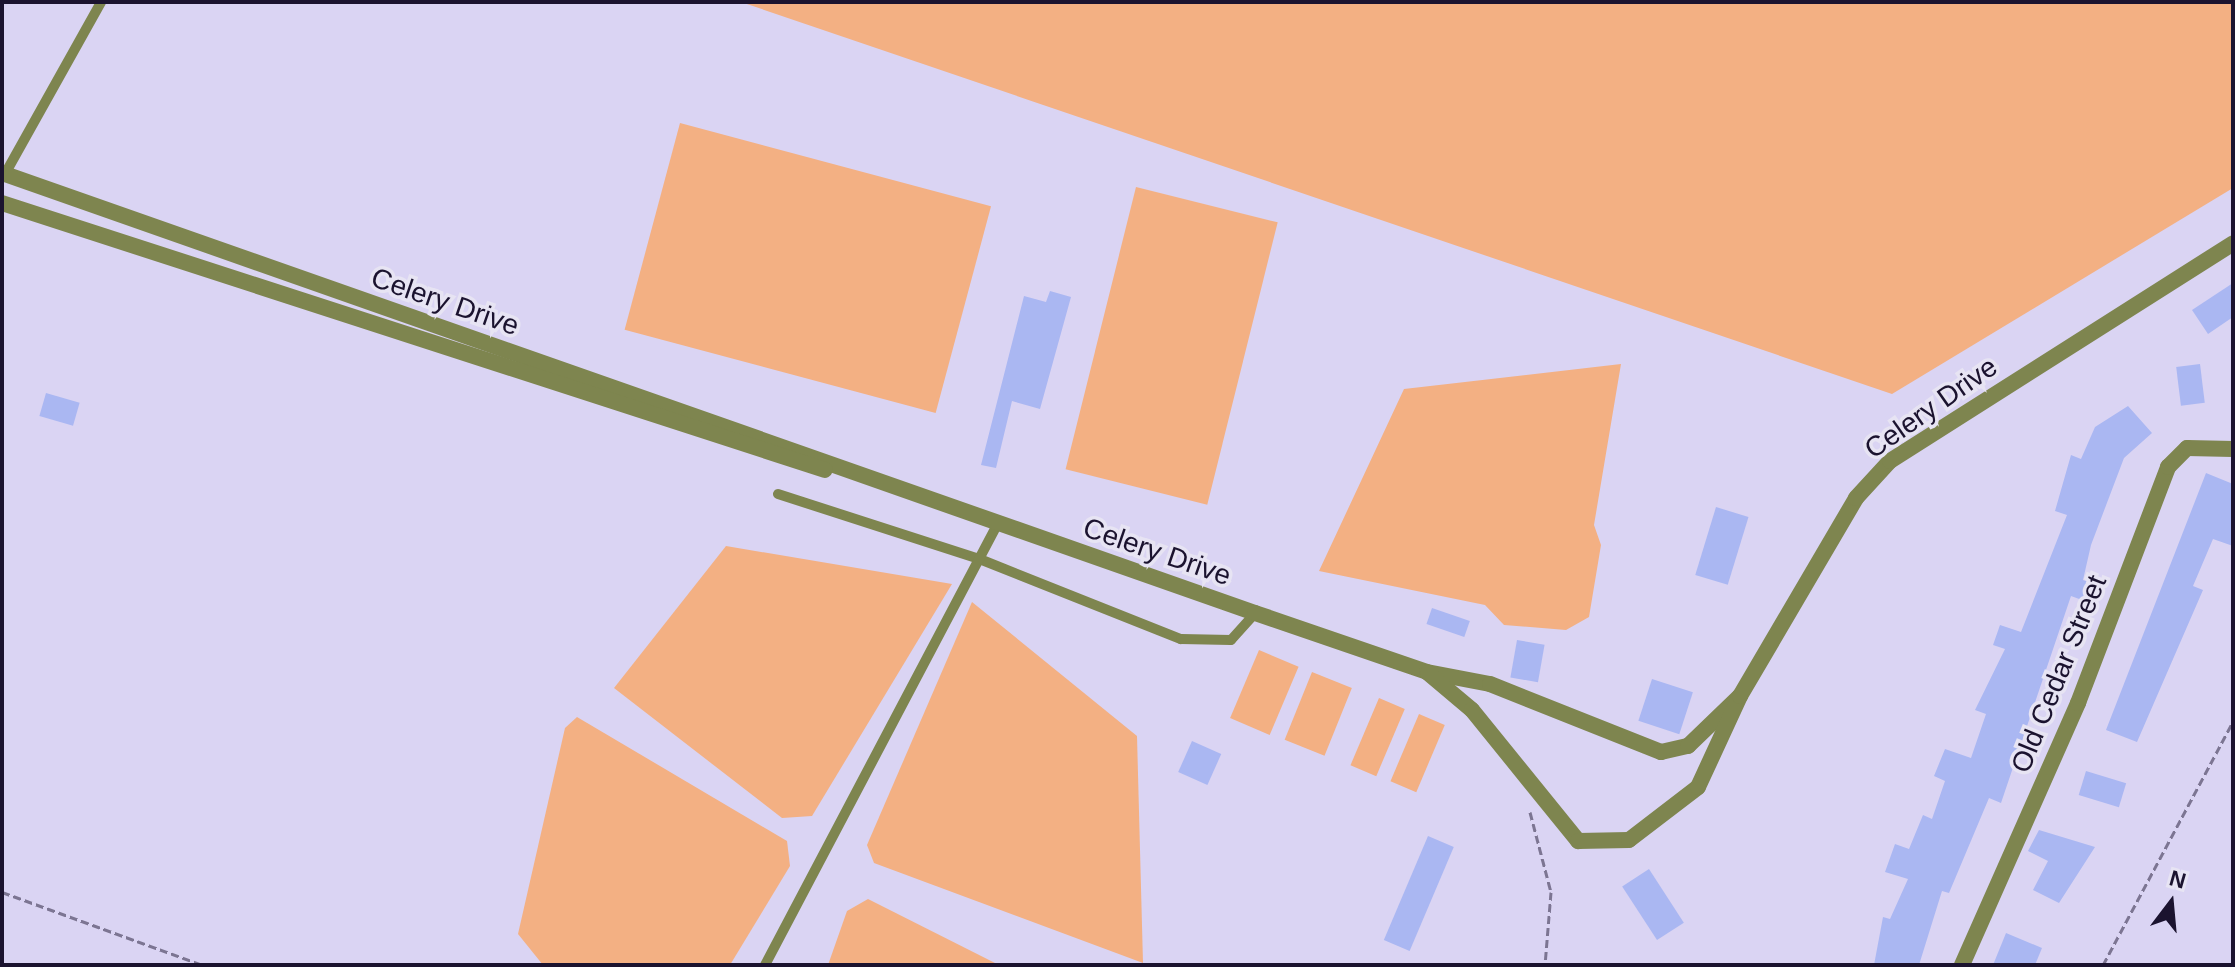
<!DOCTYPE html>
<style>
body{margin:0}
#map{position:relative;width:2235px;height:967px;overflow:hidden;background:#dad4f3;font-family:Arial,sans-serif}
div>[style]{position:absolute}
.green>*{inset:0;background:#f3b083;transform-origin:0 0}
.building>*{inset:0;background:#aab7f2;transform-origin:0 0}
.path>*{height:3px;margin-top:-1.5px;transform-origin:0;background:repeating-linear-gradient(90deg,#7c7592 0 8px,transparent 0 12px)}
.service>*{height:10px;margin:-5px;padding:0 5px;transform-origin:5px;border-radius:5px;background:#7e854f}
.minor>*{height:16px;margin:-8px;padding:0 8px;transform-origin:8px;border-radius:8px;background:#7e854f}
.tertiary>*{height:16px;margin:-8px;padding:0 8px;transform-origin:8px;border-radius:8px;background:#7e854f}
span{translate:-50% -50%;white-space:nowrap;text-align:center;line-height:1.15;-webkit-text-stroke:7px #e7e4f3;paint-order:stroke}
.street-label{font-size:28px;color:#1b132f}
.frame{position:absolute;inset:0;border:4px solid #1b132f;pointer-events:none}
.north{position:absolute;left:2131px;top:863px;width:80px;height:80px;-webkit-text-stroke:6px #e7e4f3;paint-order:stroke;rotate:16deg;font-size:22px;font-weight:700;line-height:32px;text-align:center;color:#1b132f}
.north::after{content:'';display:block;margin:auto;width:28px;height:36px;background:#1b132f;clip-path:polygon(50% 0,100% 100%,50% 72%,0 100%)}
</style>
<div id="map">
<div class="green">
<i style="clip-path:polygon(741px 2px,2233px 2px,2233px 188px,1892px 394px)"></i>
<i style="left:680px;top:123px;width:322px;height:214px;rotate:15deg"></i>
<i style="left:1136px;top:187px;width:146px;height:291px;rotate:14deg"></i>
<i style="clip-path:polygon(1621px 364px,1594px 525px,1601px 545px,1589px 617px,1566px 630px,1504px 625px,1485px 605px,1319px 571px,1404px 389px)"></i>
<i style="clip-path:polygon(726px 546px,952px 584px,812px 816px,782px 818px,614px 688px)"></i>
<i style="clip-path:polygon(972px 602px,1137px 736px,1143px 963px,874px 863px,867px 845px)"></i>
<i style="left:1259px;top:650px;width:43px;height:74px;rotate:23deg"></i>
<i style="left:1312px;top:672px;width:43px;height:73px;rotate:22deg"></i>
<i style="left:1379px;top:698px;width:28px;height:73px;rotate:23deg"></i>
<i style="left:1419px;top:714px;width:28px;height:73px;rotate:23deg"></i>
<i style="clip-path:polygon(577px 717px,787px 841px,790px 866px,730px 965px,543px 965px,518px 934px,565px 728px)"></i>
<i style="clip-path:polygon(868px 899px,999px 965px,828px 965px,847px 911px)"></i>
</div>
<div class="building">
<i style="clip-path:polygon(2233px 283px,2233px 317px,2208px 334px,2192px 310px)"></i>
<i style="clip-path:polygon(1050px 291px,1071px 297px,1040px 409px,1012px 401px,996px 468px,981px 465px,1024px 296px,1046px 302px)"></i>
<i style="left:2200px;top:364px;width:39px;height:24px;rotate:83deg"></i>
<i style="left:46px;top:393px;width:35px;height:24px;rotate:16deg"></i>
<i style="clip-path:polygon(2128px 406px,2152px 433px,2124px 458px,2091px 545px,2083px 580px,2089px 582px,2082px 600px,2071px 596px,2001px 803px,1989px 798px,1949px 893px,1942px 891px,1919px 965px,1874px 965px,1883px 917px,1890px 919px,1908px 879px,1885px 872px,1895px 844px,1909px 849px,1923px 815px,1932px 819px,1945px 781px,1934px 776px,1945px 749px,1971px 758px,1986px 714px,1975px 710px,2005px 649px,1993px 645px,2000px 625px,2021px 632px,2067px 515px,2055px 511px,2071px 455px,2081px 459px,2095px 427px)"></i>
<i style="clip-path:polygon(2206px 473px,2233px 484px,2233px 546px,2213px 539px,2193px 586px,2203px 590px,2137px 742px,2106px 730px)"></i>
<i style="left:1716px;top:507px;width:34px;height:71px;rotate:17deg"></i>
<i style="left:1432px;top:608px;width:40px;height:17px;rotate:19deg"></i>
<i style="left:1517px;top:640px;width:28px;height:38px;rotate:10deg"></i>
<i style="left:1652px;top:679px;width:43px;height:44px;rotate:18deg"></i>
<i style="left:1192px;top:741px;width:32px;height:34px;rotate:24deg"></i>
<i style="left:2086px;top:771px;width:42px;height:25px;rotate:17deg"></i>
<i style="clip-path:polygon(2039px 830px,2095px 847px,2059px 903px,2033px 890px,2048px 861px,2028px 851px)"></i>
<i style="left:1428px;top:836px;width:28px;height:113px;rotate:23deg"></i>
<i style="left:1649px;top:869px;width:64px;height:32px;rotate:57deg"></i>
<i style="clip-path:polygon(2006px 933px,2042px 948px,2035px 965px,1993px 965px)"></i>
</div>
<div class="path">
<i style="left:1530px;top:812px;width:83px;rotate:75.3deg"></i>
<i style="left:1551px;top:892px;width:73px;rotate:94.7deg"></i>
<i style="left:2px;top:892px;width:214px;rotate:20deg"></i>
<i style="left:2103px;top:965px;width:276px;rotate:-61.9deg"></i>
</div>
<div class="service">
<i style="left:5px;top:174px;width:197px;rotate:-60.8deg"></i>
<i style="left:778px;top:494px;width:214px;rotate:17.9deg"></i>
<i style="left:982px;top:560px;width:214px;rotate:21.7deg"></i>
<i style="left:1181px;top:639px;width:50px;rotate:1.1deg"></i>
<i style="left:1231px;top:640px;width:36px;rotate:-48deg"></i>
<i style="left:765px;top:965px;width:497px;rotate:-62.2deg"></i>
</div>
<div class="minor">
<i style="left:1962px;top:965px;width:287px;rotate:-66.1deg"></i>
<i style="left:2078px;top:703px;width:253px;rotate:-69.1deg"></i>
<i style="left:2168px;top:467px;width:27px;rotate:-45deg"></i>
<i style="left:2187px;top:448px;width:46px;rotate:1.2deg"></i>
</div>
<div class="tertiary">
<i style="left:2px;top:173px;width:1328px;rotate:19.35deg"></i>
<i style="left:1255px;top:613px;width:182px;rotate:18.9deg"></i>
<i style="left:1427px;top:672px;width:64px;rotate:10.8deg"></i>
<i style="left:1490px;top:684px;width:184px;rotate:21.7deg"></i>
<i style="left:1661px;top:752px;width:28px;rotate:-13deg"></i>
<i style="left:1688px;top:746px;width:72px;rotate:-43.9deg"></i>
<i style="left:2px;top:203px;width:865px;rotate:17.97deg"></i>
<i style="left:1428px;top:673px;width:57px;rotate:40.1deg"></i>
<i style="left:1472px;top:710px;width:169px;rotate:51deg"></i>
<i style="left:1578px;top:841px;width:51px;rotate:-1.1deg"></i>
<i style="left:1629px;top:840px;width:87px;rotate:-37.5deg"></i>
<i style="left:1698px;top:787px;width:100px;rotate:-65.2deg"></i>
<i style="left:1740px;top:696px;width:229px;rotate:-59.6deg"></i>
<i style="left:1856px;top:498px;width:50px;rotate:-47.4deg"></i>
<i style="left:1890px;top:461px;width:406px;rotate:-32.4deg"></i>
</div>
<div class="street-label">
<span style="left:445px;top:302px;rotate:19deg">Celery Drive</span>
<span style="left:1931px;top:408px;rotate:-35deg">Celery Drive</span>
<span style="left:1157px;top:552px;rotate:19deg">Celery Drive</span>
<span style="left:2059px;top:674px;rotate:-68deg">Old Cedar Street</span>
</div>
<div class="frame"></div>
<div class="north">N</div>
</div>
